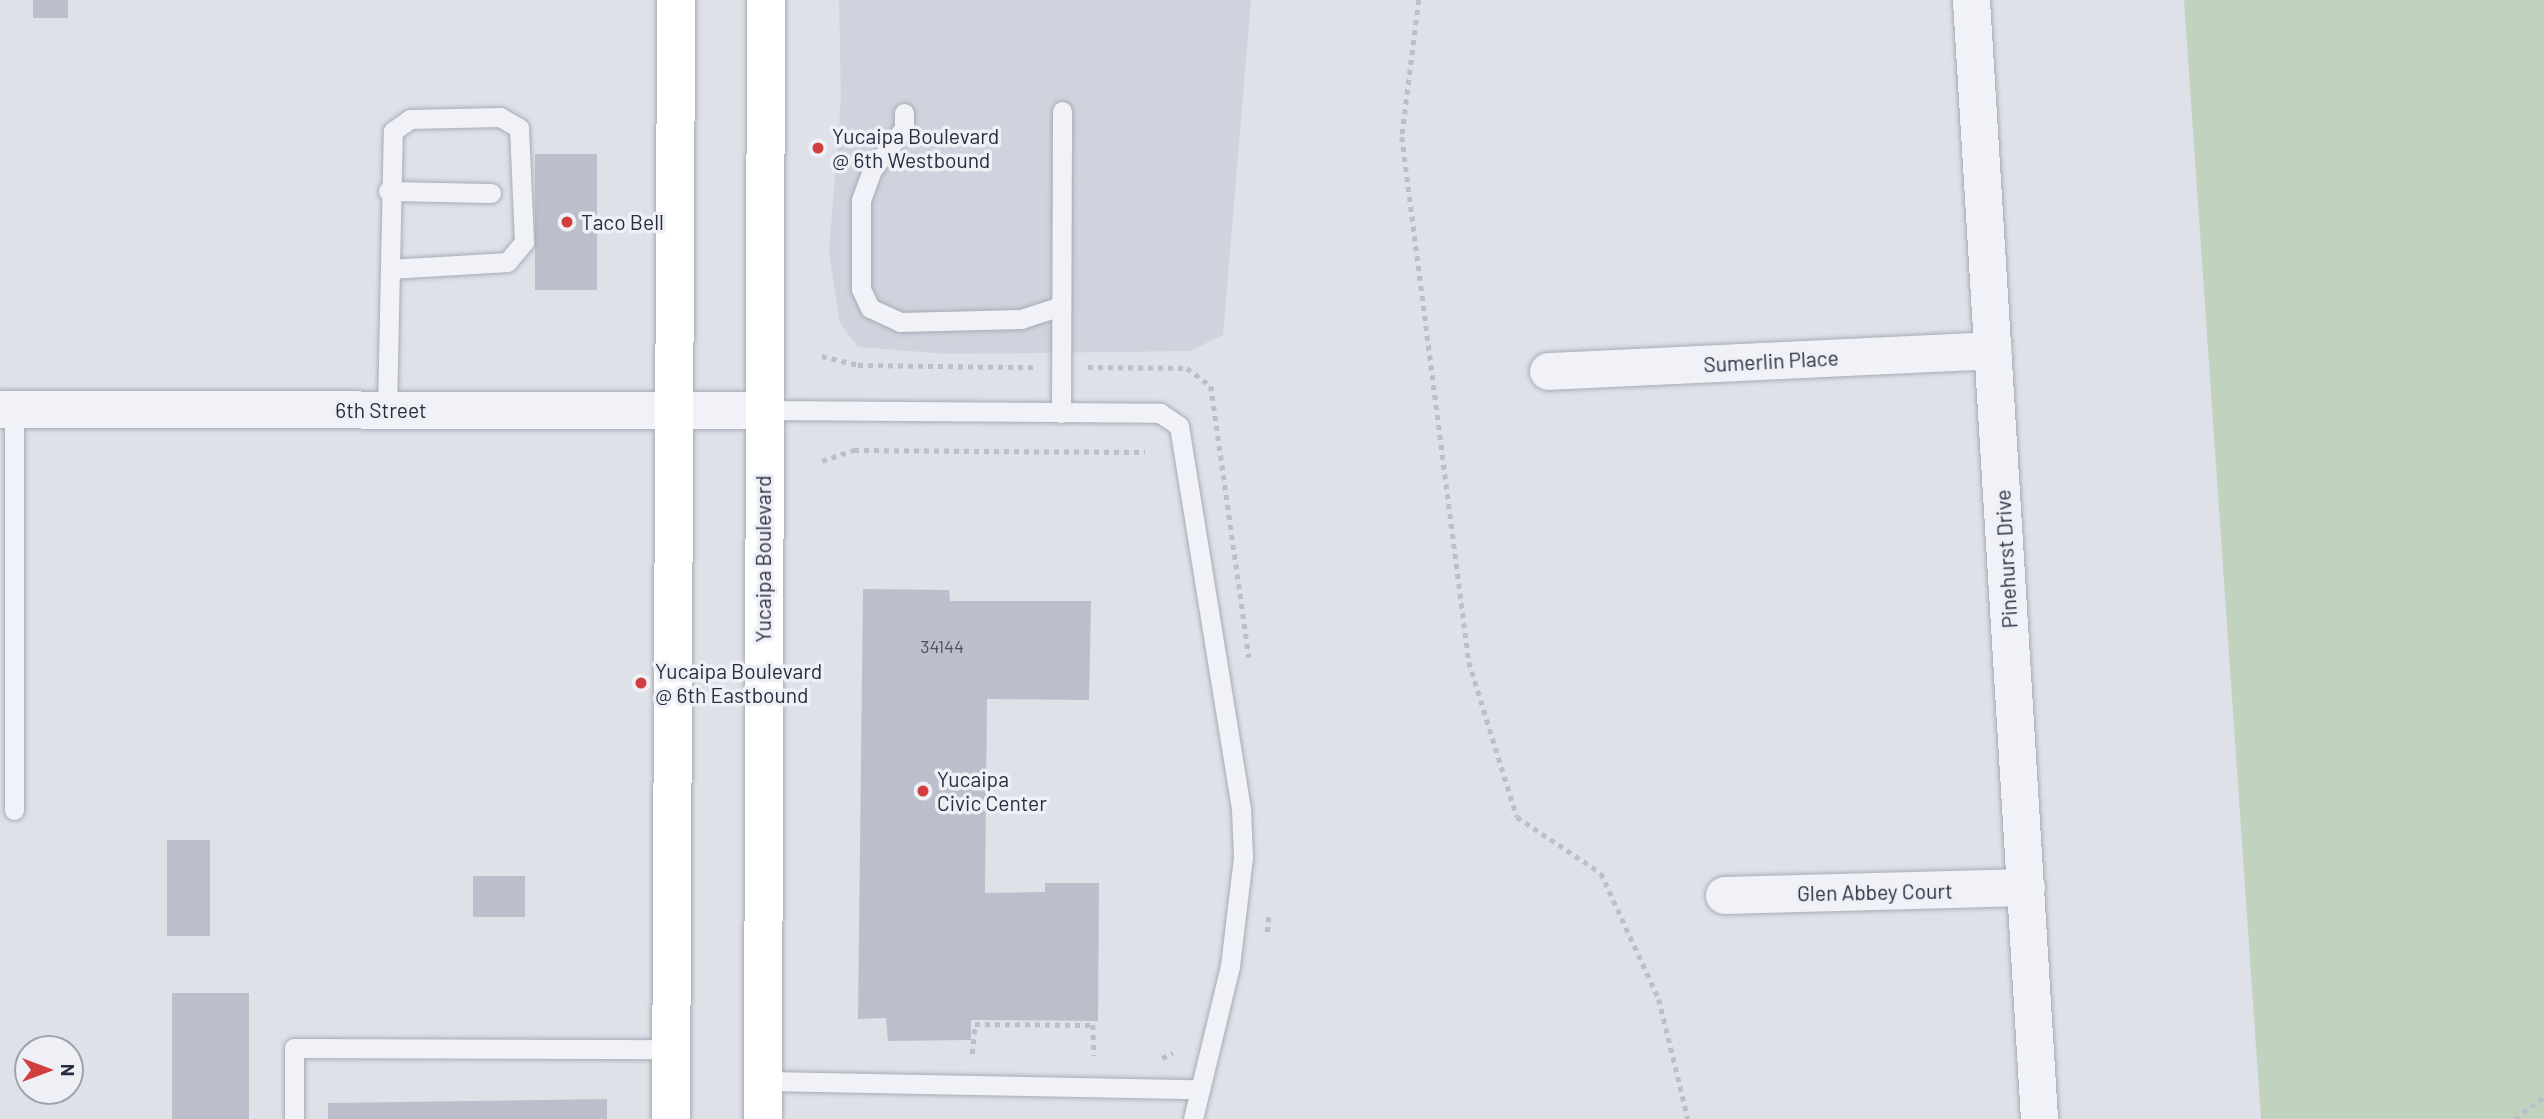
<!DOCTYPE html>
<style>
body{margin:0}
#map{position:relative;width:2544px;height:1119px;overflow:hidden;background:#dee1e8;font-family:Barlow,sans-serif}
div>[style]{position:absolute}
.built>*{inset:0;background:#d0d3dd}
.green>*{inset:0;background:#c1d3bf}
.building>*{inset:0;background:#bbbfcb;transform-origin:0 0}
.path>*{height:4.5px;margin-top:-2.25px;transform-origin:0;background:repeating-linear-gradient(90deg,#bcbfc7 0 5px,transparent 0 10px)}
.roads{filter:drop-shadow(0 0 2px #a7abb6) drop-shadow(0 0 2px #a7abb6)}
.service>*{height:19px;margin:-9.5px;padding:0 9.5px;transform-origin:9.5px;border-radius:9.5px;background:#f1f2f7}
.minor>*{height:37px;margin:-18.5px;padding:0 18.5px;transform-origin:18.5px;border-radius:18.5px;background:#f1f2f7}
.secondary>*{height:38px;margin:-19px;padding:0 19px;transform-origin:19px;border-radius:19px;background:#fff}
.dots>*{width:19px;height:19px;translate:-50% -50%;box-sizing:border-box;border:4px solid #eef0f6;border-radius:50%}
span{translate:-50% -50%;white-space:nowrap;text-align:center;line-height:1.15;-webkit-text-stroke:7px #eef0f6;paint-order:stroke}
.number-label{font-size:18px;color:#4c5163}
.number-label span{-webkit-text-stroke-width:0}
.poi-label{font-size:21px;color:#272c40}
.left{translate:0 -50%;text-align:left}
.street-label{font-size:21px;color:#272c40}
.north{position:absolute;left:14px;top:1035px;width:70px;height:70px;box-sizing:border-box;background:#eef0f6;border:2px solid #9ea2ad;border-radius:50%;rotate:90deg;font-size:19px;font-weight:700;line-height:28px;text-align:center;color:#272c40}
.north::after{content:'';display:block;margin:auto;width:24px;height:32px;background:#d23e40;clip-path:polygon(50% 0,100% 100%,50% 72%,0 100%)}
</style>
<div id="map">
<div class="built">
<i style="clip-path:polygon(839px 0,1251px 0,1223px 335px,1190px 351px,948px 354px,858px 347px,840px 323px,829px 253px,841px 99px)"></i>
</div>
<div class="green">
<i style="clip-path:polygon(2184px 0,2544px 0,2544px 1119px,2261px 1119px)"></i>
</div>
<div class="building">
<i style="left:33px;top:0;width:35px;height:18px"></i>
<i style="left:535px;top:154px;width:62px;height:136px"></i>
<i style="clip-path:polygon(863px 589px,949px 590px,950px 601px,1091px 601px,1089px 700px,987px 699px,985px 893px,1045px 892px,1045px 883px,1099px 883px,1098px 1021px,971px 1020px,971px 1040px,888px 1041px,886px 1018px,858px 1019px)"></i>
<i style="left:167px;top:840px;width:43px;height:96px"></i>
<i style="left:473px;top:876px;width:52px;height:41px"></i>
<i style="left:172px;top:993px;width:77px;height:126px"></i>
<i style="clip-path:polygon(607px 1099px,607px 1119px,328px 1119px,328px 1103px)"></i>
</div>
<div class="path">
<i style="left:1419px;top:0;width:138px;rotate:97.1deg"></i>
<i style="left:1402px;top:137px;width:529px;rotate:82.73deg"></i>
<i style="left:1469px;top:662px;width:162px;rotate:72.8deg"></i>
<i style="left:1517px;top:817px;width:101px;rotate:33.7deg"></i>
<i style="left:1601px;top:873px;width:139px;rotate:65.3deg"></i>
<i style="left:1659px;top:999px;width:123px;rotate:76.4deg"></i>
<i style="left:822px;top:356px;width:37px;rotate:14deg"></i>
<i style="left:858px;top:365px;width:176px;rotate:0.7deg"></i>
<i style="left:1088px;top:367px;width:99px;rotate:0.6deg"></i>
<i style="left:1187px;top:368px;width:30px;rotate:37deg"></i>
<i style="left:1211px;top:386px;width:274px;rotate:82deg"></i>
<i style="left:822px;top:461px;width:34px;rotate:-19deg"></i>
<i style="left:854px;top:450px;width:291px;rotate:0.4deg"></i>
<i style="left:1267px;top:932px;width:19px;rotate:-84deg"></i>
<i style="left:972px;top:1054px;width:30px;rotate:-84deg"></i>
<i style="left:975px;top:1024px;width:118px;rotate:0.5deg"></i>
<i style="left:1093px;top:1025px;width:31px;rotate:88deg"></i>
<i style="left:1162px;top:1058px;width:12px;rotate:-24deg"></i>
<i style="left:2515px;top:1119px;width:36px;rotate:-37deg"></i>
</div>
<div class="roads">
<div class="service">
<i style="left:904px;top:113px;width:15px;rotate:90deg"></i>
<i style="left:904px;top:128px;width:53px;rotate:127.3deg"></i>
<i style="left:872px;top:170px;width:32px;rotate:110deg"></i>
<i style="left:861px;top:200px;width:89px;rotate:90deg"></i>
<i style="left:861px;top:289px;width:21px;rotate:65deg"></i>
<i style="left:870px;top:308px;width:33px;rotate:25deg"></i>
<i style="left:900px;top:322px;width:121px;rotate:-1.4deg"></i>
<i style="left:1021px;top:319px;width:42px;rotate:-18deg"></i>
<i style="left:388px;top:191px;width:103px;rotate:1.1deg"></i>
<i style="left:14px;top:410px;width:400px;rotate:90deg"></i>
<i style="left:387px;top:410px;width:279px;rotate:-88.8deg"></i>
<i style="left:393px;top:131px;width:21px;rotate:-35deg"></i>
<i style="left:410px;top:119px;width:90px;rotate:-1.3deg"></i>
<i style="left:500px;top:117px;width:22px;rotate:30deg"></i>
<i style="left:519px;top:128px;width:114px;rotate:87.5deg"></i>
<i style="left:524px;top:242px;width:26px;rotate:130deg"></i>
<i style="left:507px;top:262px;width:117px;rotate:176.6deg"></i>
<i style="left:763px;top:410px;width:397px;rotate:0.4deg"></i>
<i style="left:1160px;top:413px;width:23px;rotate:34deg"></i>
<i style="left:1179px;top:426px;width:388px;rotate:80.8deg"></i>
<i style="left:1241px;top:809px;width:48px;rotate:87.6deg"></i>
<i style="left:1243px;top:857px;width:110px;rotate:96.8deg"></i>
<i style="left:1230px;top:966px;width:157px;rotate:103.6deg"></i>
<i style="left:1061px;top:413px;width:302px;rotate:-89.8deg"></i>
<i style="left:763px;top:1081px;width:435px;rotate:1.1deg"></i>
<i style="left:294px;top:1119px;width:71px;rotate:-90deg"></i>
<i style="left:294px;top:1048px;width:377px;rotate:0.2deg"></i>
</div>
<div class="minor">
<i style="left:1971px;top:0;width:1121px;rotate:86.52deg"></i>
<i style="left:1548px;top:371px;width:445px;rotate:-2.7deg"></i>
<i style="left:0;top:409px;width:763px;rotate:0.08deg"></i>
<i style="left:1724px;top:895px;width:302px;rotate:-1.5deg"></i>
</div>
<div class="secondary">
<i style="left:671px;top:1119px;width:1119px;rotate:-89.74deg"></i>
<i style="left:763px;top:1119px;width:1119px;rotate:-89.85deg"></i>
</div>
</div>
<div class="dots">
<i style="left:818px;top:148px;background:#d23e40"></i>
<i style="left:567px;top:222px;background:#d23e40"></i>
<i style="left:641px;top:683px;background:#d23e40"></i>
<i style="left:923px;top:791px;background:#d23e40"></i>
</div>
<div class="number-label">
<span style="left:942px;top:646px">34144</span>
</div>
<div class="poi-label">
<span class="left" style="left:832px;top:148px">Yucaipa Boulevard<br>@ 6th Westbound</span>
<span class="left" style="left:581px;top:222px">Taco Bell</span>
<span class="left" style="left:655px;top:683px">Yucaipa Boulevard<br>@ 6th Eastbound</span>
<span class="left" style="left:937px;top:791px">Yucaipa<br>Civic Center</span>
</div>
<div class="street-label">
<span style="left:1771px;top:361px;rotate:-3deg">Sumerlin Place</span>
<span style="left:381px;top:410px">6th Street</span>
<span style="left:763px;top:559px;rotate:-90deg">Yucaipa Boulevard</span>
<span style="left:2006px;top:559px;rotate:-93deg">Pinehurst Drive</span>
<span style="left:1875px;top:892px;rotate:-1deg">Glen Abbey Court</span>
</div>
<div class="north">N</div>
</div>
